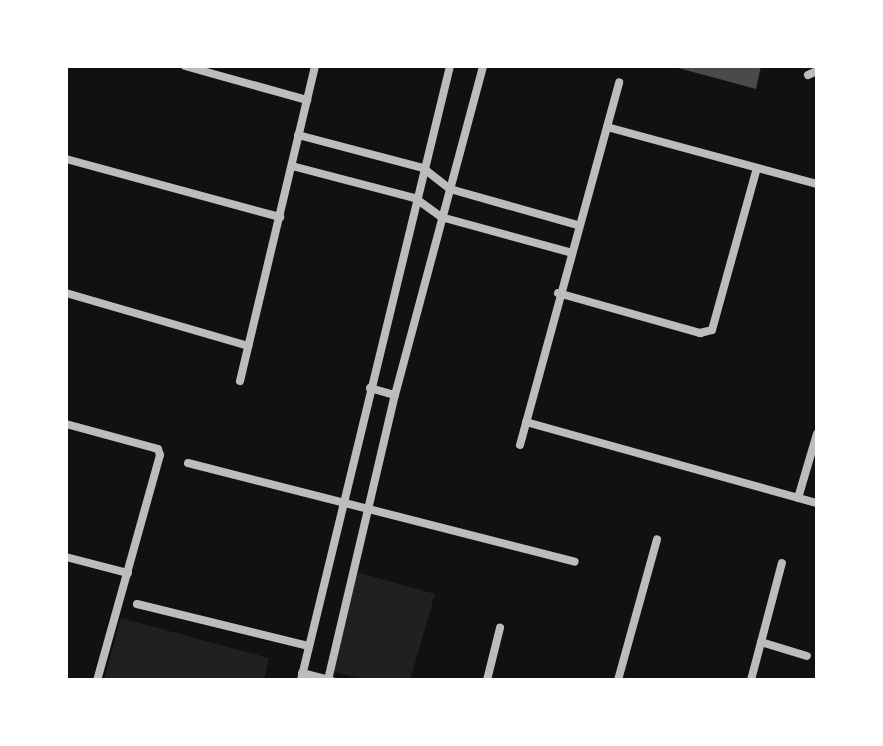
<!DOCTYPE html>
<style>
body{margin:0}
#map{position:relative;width:883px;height:746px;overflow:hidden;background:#111;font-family:Manrope,sans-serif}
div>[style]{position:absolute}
.green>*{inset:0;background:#202020}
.building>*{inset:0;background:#4a4a4a}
.minor>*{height:8px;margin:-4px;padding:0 4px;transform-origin:4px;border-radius:4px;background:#bcbcbc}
span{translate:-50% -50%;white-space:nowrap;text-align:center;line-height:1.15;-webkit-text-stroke:7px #fff;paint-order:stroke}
.frame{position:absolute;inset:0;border:68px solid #fff;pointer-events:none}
</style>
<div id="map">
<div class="green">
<i style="clip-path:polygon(353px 571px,435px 594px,410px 680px,368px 680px,329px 671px)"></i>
<i style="clip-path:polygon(121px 618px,269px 658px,264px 680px,104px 680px)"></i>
</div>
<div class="building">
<i style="clip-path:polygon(671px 66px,761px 66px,756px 89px)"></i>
</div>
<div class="minor">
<i style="left:185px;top:66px;width:127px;rotate:15.6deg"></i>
<i style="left:808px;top:75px;width:10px;rotate:-24deg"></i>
<i style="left:607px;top:127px;width:218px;rotate:15.2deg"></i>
<i style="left:298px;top:135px;width:129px;rotate:14.8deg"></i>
<i style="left:423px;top:168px;width:34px;rotate:38deg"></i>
<i style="left:450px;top:189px;width:132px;rotate:15.8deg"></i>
<i style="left:66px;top:159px;width:222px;rotate:15.2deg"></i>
<i style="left:292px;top:166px;width:127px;rotate:14.6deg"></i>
<i style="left:415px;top:198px;width:32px;rotate:36deg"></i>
<i style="left:441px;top:217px;width:133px;rotate:15.3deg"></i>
<i style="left:66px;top:293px;width:190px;rotate:16.2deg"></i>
<i style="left:558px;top:293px;width:148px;rotate:15.7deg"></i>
<i style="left:700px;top:333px;width:12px;rotate:-14deg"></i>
<i style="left:712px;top:330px;width:168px;rotate:-74.5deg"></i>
<i style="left:240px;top:381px;width:324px;rotate:-76.6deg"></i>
<i style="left:370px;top:388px;width:26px;rotate:16deg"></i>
<i style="left:526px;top:422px;width:302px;rotate:15.6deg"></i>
<i style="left:66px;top:424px;width:95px;rotate:15.2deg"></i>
<i style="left:158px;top:449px;width:6px;rotate:72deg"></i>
<i style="left:160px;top:455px;width:234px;rotate:105.6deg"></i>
<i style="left:520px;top:445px;width:376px;rotate:-74.7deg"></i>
<i style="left:188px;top:463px;width:399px;rotate:14.3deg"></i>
<i style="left:798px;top:498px;width:67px;rotate:-73.5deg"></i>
<i style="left:66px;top:557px;width:64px;rotate:14.5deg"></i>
<i style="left:137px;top:604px;width:176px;rotate:13.8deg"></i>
<i style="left:761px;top:642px;width:48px;rotate:16.9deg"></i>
<i style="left:302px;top:673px;width:30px;rotate:14deg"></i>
<i style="left:301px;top:680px;width:632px;rotate:-76.36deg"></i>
<i style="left:328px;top:680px;width:293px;rotate:-76.8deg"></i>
<i style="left:395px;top:395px;width:341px;rotate:-75deg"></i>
<i style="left:487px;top:680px;width:54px;rotate:-76deg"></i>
<i style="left:618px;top:680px;width:146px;rotate:-74.5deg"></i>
<i style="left:751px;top:680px;width:121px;rotate:-75.2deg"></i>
</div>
<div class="frame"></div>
</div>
